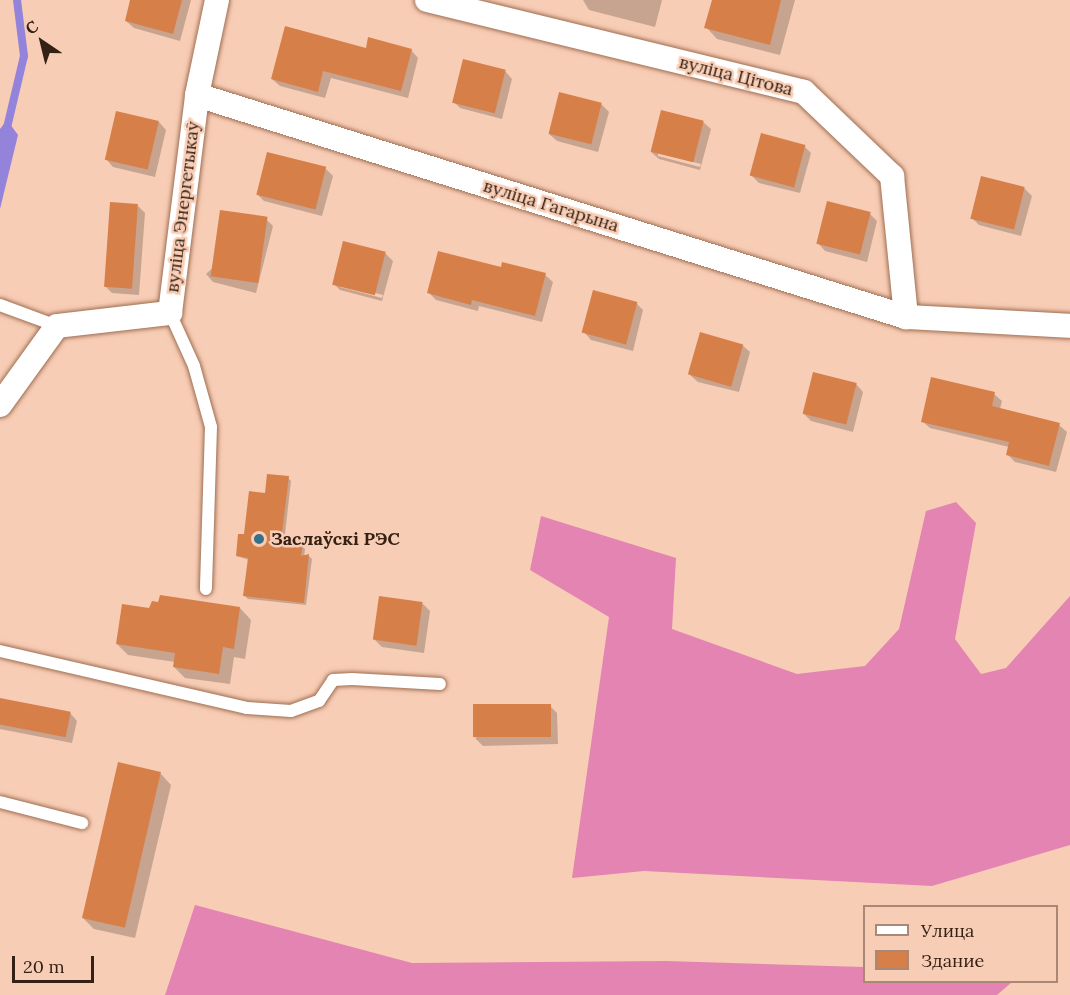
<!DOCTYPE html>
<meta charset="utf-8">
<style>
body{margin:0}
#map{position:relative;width:1070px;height:995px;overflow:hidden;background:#f8cdb5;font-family:Lora,serif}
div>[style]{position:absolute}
.forest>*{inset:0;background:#e484b2}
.water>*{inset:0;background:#9383db}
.shadow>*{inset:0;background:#0003}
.stream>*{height:8px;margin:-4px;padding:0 4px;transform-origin:4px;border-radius:4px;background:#9383db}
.building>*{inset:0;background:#d77f49;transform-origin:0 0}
.roads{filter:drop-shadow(0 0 2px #9e6e52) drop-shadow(0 0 2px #9e6e52)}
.lane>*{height:12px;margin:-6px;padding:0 6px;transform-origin:6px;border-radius:6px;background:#fff}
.street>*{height:24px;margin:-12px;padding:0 12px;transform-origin:12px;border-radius:12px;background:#fff}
.dots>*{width:16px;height:16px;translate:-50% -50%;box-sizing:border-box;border:3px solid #f8cdb5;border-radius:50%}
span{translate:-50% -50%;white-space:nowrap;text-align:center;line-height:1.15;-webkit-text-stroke:5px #f8cdb5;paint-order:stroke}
.street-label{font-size:18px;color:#342015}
.poi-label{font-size:18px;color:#342015;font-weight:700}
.left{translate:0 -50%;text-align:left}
.legend{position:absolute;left:863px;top:905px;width:195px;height:78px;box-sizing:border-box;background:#f8cdb5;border:2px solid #aa8875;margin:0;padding:8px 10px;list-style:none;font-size:18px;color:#342015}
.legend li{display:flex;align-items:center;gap:12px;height:30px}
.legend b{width:30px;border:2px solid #aa8875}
.north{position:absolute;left:12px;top:12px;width:60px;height:60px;-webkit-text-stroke:4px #f8cdb5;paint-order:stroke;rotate:325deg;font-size:16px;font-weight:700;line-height:24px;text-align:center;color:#342015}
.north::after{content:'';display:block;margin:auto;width:21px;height:27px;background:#342015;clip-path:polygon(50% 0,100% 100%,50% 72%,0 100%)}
.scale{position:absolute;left:12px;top:956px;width:82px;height:27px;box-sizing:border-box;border:3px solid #342015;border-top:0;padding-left:8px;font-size:18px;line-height:21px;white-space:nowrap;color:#342015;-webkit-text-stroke:4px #f8cdb5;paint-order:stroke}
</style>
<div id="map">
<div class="forest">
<i style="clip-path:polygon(956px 502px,976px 523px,955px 639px,981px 674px,1006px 668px,1070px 596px,1070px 845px,932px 886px,644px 871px,572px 878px,609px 617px,530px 570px,541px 516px,676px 558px,672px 629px,797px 674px,865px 666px,899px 629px,926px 511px)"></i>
<i style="clip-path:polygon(195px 905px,412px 963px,666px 961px,864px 967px,864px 982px,1012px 982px,997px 995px,165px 995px)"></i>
</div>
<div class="water">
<i style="clip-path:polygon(7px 120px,18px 135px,0 209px,0 129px)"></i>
</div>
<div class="shadow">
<i style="clip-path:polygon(132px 0,191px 0,180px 41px,134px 28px,126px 21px)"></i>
<i style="clip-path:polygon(583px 0,662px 0,655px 27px,589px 10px)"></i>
<i style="clip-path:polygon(713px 0,795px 0,780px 55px,717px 39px,706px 27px)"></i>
<i style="clip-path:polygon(367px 50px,411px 50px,418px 58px,408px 98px,331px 78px,325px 98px,280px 86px,272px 79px)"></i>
<i style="clip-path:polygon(505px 71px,512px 79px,502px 119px,460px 108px,453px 101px)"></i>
<i style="clip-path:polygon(601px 104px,609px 112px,598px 152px,557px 141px,549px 134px)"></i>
<i style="clip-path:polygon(159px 122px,166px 130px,155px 177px,113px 167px,106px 159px)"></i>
<i style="clip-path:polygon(evenodd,703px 122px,711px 129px,700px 170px,659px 159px,651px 152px,703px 122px,658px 153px,701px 164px,700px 167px,658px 156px,658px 153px)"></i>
<i style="clip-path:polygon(804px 146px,811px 153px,800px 193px,759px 183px,751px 175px)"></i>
<i style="clip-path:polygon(326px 169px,333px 176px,322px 216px,264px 201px,257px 194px)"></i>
<i style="clip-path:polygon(1024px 188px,1032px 196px,1021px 236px,979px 225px,972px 218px)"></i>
<i style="clip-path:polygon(138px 206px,145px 213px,139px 295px,112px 293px,105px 286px)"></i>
<i style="clip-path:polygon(870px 214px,877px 221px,867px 262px,825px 251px,818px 243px)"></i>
<i style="clip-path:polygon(266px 219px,273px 226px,256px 293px,213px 282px,206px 274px)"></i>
<i style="clip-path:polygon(evenodd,385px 253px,393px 261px,382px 301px,340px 290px,333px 283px,385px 253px,340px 284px,383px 295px,382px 298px,340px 287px,340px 284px)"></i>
<i style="clip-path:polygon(502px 269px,545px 275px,553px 282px,542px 322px,479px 306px,478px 311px,436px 300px,429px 293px)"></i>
<i style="clip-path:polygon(636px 303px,643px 310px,633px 351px,591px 340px,584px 332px)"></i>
<i style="clip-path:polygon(742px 345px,750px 352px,739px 392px,698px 382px,690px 375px)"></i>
<i style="clip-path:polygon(856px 384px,863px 392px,853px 432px,811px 421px,804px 414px)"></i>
<i style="clip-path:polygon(994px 394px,1002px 401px,1000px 409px,1059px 425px,1067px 432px,1056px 472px,1015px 462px,1007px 454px,1009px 447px,930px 428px,922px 421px)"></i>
<i style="clip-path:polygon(288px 478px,291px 481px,284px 543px,302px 545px,305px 549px,304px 557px,309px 556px,312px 559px,306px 605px,248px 599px,245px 596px,249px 560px,237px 556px,266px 495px)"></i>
<i style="clip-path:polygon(423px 604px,430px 611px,424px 653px,382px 647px,374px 639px)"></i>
<i style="clip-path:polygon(240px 608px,251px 620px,245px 659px,234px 657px,230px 684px,185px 678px,174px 667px,175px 662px,128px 655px,117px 644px,150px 610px)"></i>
<i style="clip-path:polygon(0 699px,70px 713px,77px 721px,72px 743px,0 729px)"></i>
<i style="clip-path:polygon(550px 706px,557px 713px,558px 744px,483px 746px,475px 738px)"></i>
<i style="clip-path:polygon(160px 773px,171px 785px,135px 938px,94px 929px,83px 918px)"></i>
</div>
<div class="stream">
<i style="left:6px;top:132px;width:78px;rotate:-76.7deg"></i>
<i style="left:24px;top:56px;width:56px;rotate:-97.1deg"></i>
</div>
<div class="building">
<i style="clip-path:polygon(130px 0,182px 0,173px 34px,125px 21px)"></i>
<i style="clip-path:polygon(712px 0,781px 0,770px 45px,704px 28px)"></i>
<i style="clip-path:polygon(285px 26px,366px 48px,368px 37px,412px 49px,401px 91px,323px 71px,318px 92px,271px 79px)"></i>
<i style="left:463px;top:59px;width:44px;height:45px;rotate:14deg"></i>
<i style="left:559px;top:92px;width:44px;height:43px;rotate:14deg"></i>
<i style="left:661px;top:110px;width:44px;height:43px;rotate:14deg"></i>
<i style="left:116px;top:111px;width:44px;height:50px;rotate:13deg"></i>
<i style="left:761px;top:133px;width:46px;height:44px;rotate:15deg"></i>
<i style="left:267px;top:152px;width:61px;height:44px;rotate:14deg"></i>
<i style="left:981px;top:176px;width:45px;height:44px;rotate:14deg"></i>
<i style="left:827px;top:201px;width:45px;height:44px;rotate:14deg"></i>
<i style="left:110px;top:202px;width:28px;height:85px;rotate:4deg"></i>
<i style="left:220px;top:210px;width:48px;height:67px;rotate:8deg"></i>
<i style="left:343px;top:241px;width:44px;height:45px;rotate:14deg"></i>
<i style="clip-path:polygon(438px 251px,501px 267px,502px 262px,546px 273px,535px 316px,472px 300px,471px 305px,427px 293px)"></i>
<i style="left:593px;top:290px;width:46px;height:44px;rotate:15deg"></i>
<i style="left:700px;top:332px;width:45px;height:44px;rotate:16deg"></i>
<i style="left:813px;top:372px;width:45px;height:43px;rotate:14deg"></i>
<i style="clip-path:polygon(931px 377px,995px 392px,992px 406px,1060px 423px,1049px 466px,1006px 455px,1009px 442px,921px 422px)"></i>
<i style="clip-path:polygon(267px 474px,289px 476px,281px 541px,303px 544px,301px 556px,309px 554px,304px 603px,243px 596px,248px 558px,236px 556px,238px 534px,244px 534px,249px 491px,265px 493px)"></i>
<i style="clip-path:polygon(160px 595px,240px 607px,234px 649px,223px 647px,219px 674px,173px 667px,175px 653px,116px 644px,122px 604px,149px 608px,152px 601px,158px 602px)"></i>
<i style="left:379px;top:596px;width:44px;height:44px;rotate:8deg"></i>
<i style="left:0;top:698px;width:72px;height:26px;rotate:11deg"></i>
<i style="left:551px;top:704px;width:33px;height:78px;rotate:90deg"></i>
<i style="left:118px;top:762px;width:44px;height:160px;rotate:13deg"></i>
</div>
<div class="roads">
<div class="lane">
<i style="left:0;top:305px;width:61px;rotate:20.2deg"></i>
<i style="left:170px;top:313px;width:58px;rotate:65.6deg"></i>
<i style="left:194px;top:366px;width:63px;rotate:74.4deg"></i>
<i style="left:211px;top:427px;width:162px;rotate:91.8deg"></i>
<i style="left:0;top:651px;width:253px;rotate:13deg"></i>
<i style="left:247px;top:708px;width:44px;rotate:3.9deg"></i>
<i style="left:291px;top:711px;width:30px;rotate:-20deg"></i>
<i style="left:319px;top:701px;width:25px;rotate:-56deg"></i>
<i style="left:333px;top:680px;width:19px;rotate:-3deg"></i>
<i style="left:352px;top:679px;width:88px;rotate:3.3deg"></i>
<i style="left:0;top:802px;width:85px;rotate:14.4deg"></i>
</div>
<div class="street">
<i style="left:427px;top:0;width:388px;rotate:13.7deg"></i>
<i style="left:804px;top:92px;width:122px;rotate:43.7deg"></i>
<i style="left:892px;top:176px;width:142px;rotate:84.3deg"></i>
<i style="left:906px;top:317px;width:164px;rotate:3.1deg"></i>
<i style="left:197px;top:95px;width:743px;rotate:17.39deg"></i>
<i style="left:0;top:405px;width:97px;rotate:-54.2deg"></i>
<i style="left:57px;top:326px;width:114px;rotate:-6.6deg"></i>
<i style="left:170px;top:313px;width:220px;rotate:-82.9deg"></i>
<i style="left:197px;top:95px;width:97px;rotate:-78.1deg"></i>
</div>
</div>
<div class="dots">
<i style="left:259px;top:539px;background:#38708a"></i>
</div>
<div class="street-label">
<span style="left:736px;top:76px;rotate:14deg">вуліца Цітова</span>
<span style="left:551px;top:206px;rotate:17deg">вуліца Гагарына</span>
<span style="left:183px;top:207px;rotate:-83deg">вуліца Энергетыкаў</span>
</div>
<div class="poi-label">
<span class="left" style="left:271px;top:539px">Заслаўскі РЭС</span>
</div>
<ul class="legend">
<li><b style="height:8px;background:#fff"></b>Улица</li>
<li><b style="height:16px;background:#d77f49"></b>Здание</li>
</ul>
<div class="north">С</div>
<div class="scale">20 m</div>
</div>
